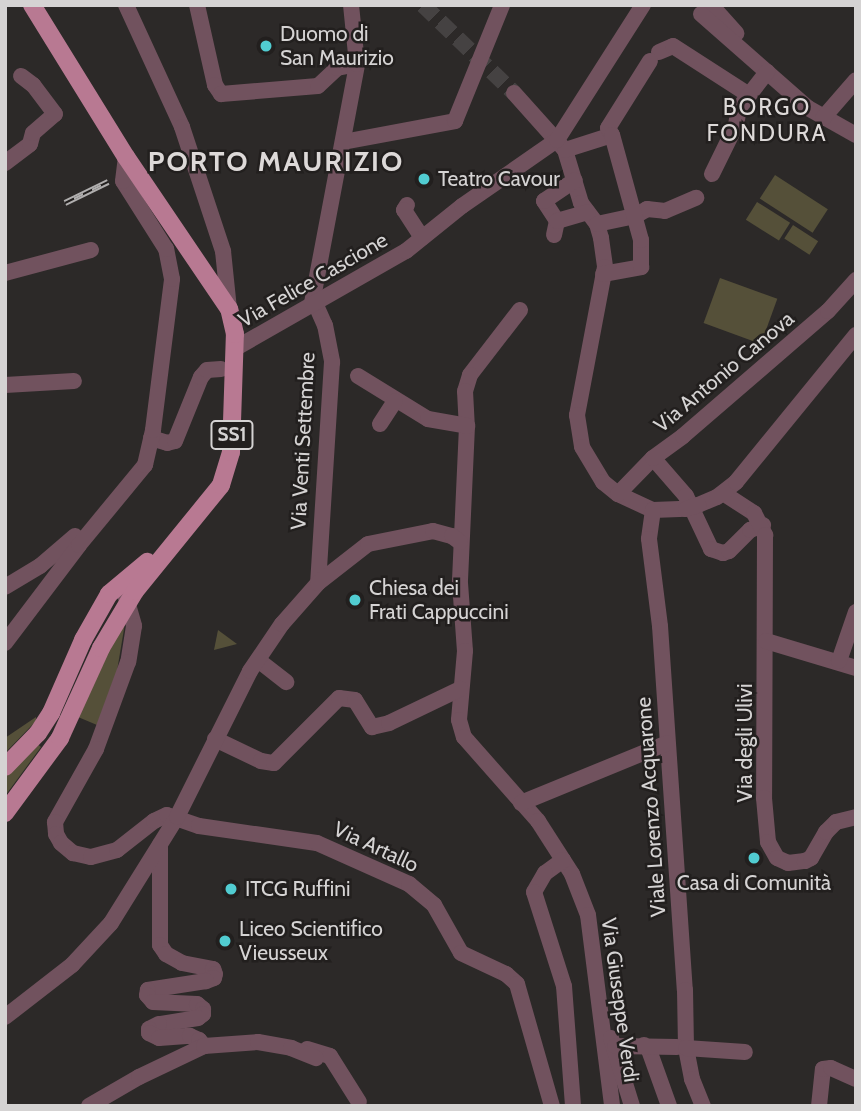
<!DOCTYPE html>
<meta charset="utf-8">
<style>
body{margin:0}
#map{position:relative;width:861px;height:1111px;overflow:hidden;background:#2c2928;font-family:Cabin,sans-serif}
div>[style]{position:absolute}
.green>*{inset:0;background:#555039;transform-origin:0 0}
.minor-tunnel>*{height:16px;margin-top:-8px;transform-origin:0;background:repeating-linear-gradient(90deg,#454242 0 16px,transparent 0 24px)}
.minor>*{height:16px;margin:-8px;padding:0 8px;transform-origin:8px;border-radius:8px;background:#71525e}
.major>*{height:18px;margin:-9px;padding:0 9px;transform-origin:9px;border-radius:9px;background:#b87992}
.rail>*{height:6px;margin-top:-3px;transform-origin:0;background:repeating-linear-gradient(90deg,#221f1e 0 10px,#b0aeae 0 20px);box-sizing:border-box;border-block:2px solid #b0aeae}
.minor-bridge>*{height:16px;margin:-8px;padding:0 8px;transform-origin:8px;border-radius:8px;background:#71525e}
.dots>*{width:19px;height:19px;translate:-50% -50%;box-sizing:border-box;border:4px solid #221f1e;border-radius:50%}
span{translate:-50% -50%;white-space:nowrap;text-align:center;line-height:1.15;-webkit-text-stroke:5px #221f1e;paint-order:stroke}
.shield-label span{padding:2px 5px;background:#221f1e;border:2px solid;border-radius:5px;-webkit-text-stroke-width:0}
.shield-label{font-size:19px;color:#d5d3d3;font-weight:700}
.poi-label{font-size:21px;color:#d5d3d3}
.left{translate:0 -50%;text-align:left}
.street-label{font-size:21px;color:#d5d3d3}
.neighbourhood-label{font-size:23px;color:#ddd9d8;letter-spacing:2px}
.district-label{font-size:28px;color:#ddd9d8;font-weight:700;letter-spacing:2px}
.frame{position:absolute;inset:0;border:7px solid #d5d3d3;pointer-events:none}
</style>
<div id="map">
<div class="green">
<i style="left:775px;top:175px;width:63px;height:28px;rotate:33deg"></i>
<i style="left:757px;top:202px;width:39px;height:21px;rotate:32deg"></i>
<i style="left:793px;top:225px;width:30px;height:16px;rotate:33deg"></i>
<i style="left:720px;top:278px;width:61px;height:48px;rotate:20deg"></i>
<i style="clip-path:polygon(125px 623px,117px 671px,97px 725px,78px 717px,105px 658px)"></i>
<i style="clip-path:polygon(218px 630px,237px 644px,214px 650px)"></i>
<i style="clip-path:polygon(36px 717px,36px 721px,5px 753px,5px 738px)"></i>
<i style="clip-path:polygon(36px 743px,41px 747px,5px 796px,5px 773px)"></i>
</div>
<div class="minor-tunnel">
<i style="left:423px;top:5px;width:127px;rotate:44deg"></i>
</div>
<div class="minor">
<i style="left:126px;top:5px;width:134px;rotate:65.3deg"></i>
<i style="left:182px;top:127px;width:131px;rotate:71.7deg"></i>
<i style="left:223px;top:251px;width:58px;rotate:84.1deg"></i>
<i style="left:197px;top:5px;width:82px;rotate:77.3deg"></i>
<i style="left:215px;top:85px;width:11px;rotate:56deg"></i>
<i style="left:221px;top:94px;width:97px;rotate:-4.7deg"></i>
<i style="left:318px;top:86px;width:26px;rotate:-43deg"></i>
<i style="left:337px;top:68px;width:20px;rotate:-11deg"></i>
<i style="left:711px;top:5px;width:38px;rotate:48deg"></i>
<i style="left:701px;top:14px;width:142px;rotate:41.3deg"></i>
<i style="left:808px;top:108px;width:55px;rotate:29.4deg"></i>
<i style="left:659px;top:52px;width:15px;rotate:-23deg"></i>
<i style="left:673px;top:46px;width:90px;rotate:32.8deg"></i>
<i style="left:514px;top:93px;width:76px;rotate:48.2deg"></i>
<i style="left:565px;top:150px;width:55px;rotate:73.2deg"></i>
<i style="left:581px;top:203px;width:26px;rotate:53deg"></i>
<i style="left:597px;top:224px;width:15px;rotate:74deg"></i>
<i style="left:601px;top:238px;width:29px;rotate:82deg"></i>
<i style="left:605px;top:267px;width:151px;rotate:100.7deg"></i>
<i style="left:577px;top:415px;width:32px;rotate:81deg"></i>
<i style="left:582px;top:447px;width:41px;rotate:59deg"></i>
<i style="left:603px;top:482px;width:19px;rotate:39deg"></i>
<i style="left:618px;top:494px;width:38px;rotate:25deg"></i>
<i style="left:653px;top:510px;width:33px;rotate:-2deg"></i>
<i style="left:823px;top:118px;width:50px;rotate:-49deg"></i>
<i style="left:343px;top:142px;width:114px;rotate:-10.6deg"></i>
<i style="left:455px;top:121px;width:125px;rotate:-67.9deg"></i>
<i style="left:565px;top:150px;width:49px;rotate:-17.7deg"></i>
<i style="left:612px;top:135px;width:8px;rotate:-120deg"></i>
<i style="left:608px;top:128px;width:79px;rotate:-57.9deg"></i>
<i style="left:5px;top:163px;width:31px;rotate:-37deg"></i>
<i style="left:30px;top:144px;width:11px;rotate:-75deg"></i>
<i style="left:33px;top:133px;width:29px;rotate:-41deg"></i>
<i style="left:55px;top:114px;width:36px;rotate:-127deg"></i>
<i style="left:33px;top:85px;width:15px;rotate:-143deg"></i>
<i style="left:712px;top:174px;width:55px;rotate:-63.9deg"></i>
<i style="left:736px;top:125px;width:17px;rotate:-80deg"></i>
<i style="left:739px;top:108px;width:46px;rotate:-52.1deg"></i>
<i style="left:407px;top:205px;width:6px;rotate:121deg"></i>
<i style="left:404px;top:210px;width:33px;rotate:57deg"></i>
<i style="left:557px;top:221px;width:24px;rotate:-123deg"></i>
<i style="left:544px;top:201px;width:37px;rotate:-34deg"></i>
<i style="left:597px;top:224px;width:39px;rotate:-12deg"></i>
<i style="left:635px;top:216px;width:14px;rotate:-30deg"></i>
<i style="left:647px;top:209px;width:18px;rotate:6deg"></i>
<i style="left:665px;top:211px;width:34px;rotate:-23deg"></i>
<i style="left:554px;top:235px;width:14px;rotate:-78deg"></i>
<i style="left:557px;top:221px;width:32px;rotate:-16deg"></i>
<i style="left:5px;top:273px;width:89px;rotate:-15deg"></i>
<i style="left:603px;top:274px;width:39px;rotate:-10deg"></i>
<i style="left:641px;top:267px;width:27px;rotate:-90deg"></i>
<i style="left:641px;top:240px;width:109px;rotate:-105.4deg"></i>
<i style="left:312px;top:303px;width:243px;rotate:-79.3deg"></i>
<i style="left:357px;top:64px;width:59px;rotate:-95.8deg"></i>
<i style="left:315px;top:303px;width:24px;rotate:66deg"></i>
<i style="left:325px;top:325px;width:38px;rotate:79deg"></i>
<i style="left:332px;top:362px;width:221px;rotate:93.6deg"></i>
<i style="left:520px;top:310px;width:82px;rotate:127.6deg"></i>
<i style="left:470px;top:375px;width:17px;rotate:107deg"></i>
<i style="left:465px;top:391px;width:35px;rotate:87deg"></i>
<i style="left:467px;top:426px;width:157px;rotate:92.6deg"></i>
<i style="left:460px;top:583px;width:68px;rotate:85.8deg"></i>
<i style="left:465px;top:651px;width:69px;rotate:95deg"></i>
<i style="left:459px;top:720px;width:18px;rotate:74deg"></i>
<i style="left:464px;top:737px;width:112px;rotate:48.6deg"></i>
<i style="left:538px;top:821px;width:63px;rotate:57.3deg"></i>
<i style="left:572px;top:874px;width:44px;rotate:68.7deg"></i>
<i style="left:588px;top:915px;width:193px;rotate:82.8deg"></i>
<i style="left:234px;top:349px;width:198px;rotate:-29.7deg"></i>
<i style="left:406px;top:251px;width:72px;rotate:-38.8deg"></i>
<i style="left:462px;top:206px;width:116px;rotate:-34.8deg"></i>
<i style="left:557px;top:140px;width:160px;rotate:-57.5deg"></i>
<i style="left:358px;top:376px;width:82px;rotate:31.6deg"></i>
<i style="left:428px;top:419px;width:40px;rotate:10deg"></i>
<i style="left:5px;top:385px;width:69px;rotate:-3.3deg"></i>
<i style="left:380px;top:424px;width:27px;rotate:-57deg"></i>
<i style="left:151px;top:438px;width:17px;rotate:17deg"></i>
<i style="left:167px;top:443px;width:8px;rotate:-14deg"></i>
<i style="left:175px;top:441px;width:69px;rotate:-67.9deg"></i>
<i style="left:201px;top:377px;width:9px;rotate:-49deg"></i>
<i style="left:207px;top:370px;width:14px;rotate:-4deg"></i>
<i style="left:653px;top:458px;width:50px;rotate:49deg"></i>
<i style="left:686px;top:496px;width:59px;rotate:64.7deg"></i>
<i style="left:711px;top:549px;width:13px;rotate:18deg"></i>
<i style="left:723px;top:553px;width:6px;rotate:-18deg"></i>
<i style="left:729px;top:551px;width:30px;rotate:-45deg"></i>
<i style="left:750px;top:530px;width:14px;rotate:-21deg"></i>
<i style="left:723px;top:493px;width:37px;rotate:33deg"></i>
<i style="left:754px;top:513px;width:25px;rotate:63deg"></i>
<i style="left:765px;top:535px;width:263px;rotate:90.2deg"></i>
<i style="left:764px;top:798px;width:44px;rotate:84.8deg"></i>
<i style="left:768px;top:842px;width:18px;rotate:61deg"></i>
<i style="left:777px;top:858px;width:12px;rotate:24deg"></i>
<i style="left:788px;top:863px;width:17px;rotate:-7deg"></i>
<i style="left:805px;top:861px;width:7px;rotate:-27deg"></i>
<i style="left:811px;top:858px;width:30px;rotate:-60deg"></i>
<i style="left:826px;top:832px;width:14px;rotate:-45deg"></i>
<i style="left:836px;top:822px;width:21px;rotate:-14deg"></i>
<i style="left:618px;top:494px;width:50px;rotate:-45.8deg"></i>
<i style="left:653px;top:458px;width:37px;rotate:-36deg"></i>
<i style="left:683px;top:436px;width:191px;rotate:-40.8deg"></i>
<i style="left:828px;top:311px;width:42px;rotate:-47.9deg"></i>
<i style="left:698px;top:505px;width:21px;rotate:-23deg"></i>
<i style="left:717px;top:497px;width:24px;rotate:-38deg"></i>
<i style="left:736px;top:482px;width:190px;rotate:-50.8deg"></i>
<i style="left:653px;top:510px;width:29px;rotate:98deg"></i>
<i style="left:649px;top:539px;width:88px;rotate:82.8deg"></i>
<i style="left:660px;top:626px;width:365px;rotate:86.1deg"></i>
<i style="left:685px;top:990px;width:58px;rotate:89deg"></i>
<i style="left:686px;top:1048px;width:32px;rotate:79deg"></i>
<i style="left:692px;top:1079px;width:29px;rotate:68deg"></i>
<i style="left:5px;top:587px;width:41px;rotate:-31deg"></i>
<i style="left:40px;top:566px;width:46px;rotate:-40.6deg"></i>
<i style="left:125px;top:594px;width:33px;rotate:74deg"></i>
<i style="left:134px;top:626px;width:36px;rotate:99deg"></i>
<i style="left:128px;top:662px;width:93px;rotate:110.2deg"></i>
<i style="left:96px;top:749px;width:84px;rotate:119.3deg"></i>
<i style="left:55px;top:822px;width:12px;rotate:85deg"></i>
<i style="left:56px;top:834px;width:10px;rotate:61deg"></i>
<i style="left:61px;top:843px;width:16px;rotate:40deg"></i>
<i style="left:73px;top:853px;width:18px;rotate:13deg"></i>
<i style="left:91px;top:857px;width:27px;rotate:-15deg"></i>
<i style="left:117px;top:850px;width:47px;rotate:-38.1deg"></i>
<i style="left:154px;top:821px;width:14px;rotate:-25deg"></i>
<i style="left:167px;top:815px;width:34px;rotate:19deg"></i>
<i style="left:199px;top:826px;width:119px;rotate:8.2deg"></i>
<i style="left:317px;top:843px;width:101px;rotate:24deg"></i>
<i style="left:409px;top:884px;width:33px;rotate:40deg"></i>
<i style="left:434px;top:905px;width:55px;rotate:60.6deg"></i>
<i style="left:461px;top:953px;width:50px;rotate:25deg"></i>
<i style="left:506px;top:974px;width:15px;rotate:42deg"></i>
<i style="left:517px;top:984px;width:127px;rotate:74deg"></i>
<i style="left:766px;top:641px;width:94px;rotate:16.7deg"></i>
<i style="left:5px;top:643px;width:123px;rotate:-52.9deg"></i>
<i style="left:79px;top:545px;width:104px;rotate:-50.5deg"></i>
<i style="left:145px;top:465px;width:36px;rotate:-77deg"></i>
<i style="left:153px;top:430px;width:152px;rotate:-82.8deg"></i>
<i style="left:172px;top:279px;width:31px;rotate:-101deg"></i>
<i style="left:166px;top:249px;width:80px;rotate:-122.3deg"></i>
<i style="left:123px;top:181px;width:24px;rotate:-83deg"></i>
<i style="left:258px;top:660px;width:36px;rotate:38deg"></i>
<i style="left:839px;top:661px;width:52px;rotate:-70.9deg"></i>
<i style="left:215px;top:739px;width:51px;rotate:25.6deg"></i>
<i style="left:261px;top:761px;width:13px;rotate:9deg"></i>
<i style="left:274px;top:763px;width:92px;rotate:-45deg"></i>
<i style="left:339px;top:698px;width:16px;rotate:7deg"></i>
<i style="left:355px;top:700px;width:32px;rotate:58deg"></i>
<i style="left:372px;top:727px;width:17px;rotate:-13deg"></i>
<i style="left:389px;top:723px;width:79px;rotate:-25.6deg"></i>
<i style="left:521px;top:803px;width:158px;rotate:-22.3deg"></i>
<i style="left:160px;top:845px;width:100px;rotate:90deg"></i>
<i style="left:160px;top:945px;width:11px;rotate:56deg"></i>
<i style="left:166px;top:954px;width:18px;rotate:29deg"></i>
<i style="left:182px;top:963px;width:32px;rotate:11deg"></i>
<i style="left:213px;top:969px;width:5px;rotate:68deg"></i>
<i style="left:215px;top:974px;width:4px;rotate:104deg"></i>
<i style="left:214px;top:978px;width:9px;rotate:159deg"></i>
<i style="left:206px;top:981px;width:59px;rotate:171.2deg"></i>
<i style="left:148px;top:990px;width:5px;rotate:101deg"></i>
<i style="left:147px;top:995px;width:9px;rotate:49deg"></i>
<i style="left:153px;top:1002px;width:44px;rotate:2.6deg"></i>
<i style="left:197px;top:1004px;width:8px;rotate:40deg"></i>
<i style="left:203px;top:1009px;width:5px;rotate:90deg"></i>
<i style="left:203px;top:1014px;width:6px;rotate:141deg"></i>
<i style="left:198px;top:1018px;width:39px;rotate:171deg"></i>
<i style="left:159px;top:1024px;width:11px;rotate:153deg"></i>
<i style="left:149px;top:1029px;width:4px;rotate:90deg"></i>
<i style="left:149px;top:1033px;width:11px;rotate:27deg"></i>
<i style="left:159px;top:1038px;width:31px;rotate:-4deg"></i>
<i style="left:190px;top:1036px;width:10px;rotate:24deg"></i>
<i style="left:199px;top:1040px;width:8px;rotate:50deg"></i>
<i style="left:563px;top:860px;width:22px;rotate:144deg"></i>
<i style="left:545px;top:873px;width:22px;rotate:120deg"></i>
<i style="left:534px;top:892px;width:99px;rotate:72.3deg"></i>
<i style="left:564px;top:986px;width:120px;rotate:85.7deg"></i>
<i style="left:5px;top:1017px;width:85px;rotate:-37.8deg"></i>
<i style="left:72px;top:965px;width:57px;rotate:-47.1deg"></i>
<i style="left:111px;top:923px;width:125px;rotate:-58.1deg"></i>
<i style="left:177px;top:817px;width:163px;rotate:-63.4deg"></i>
<i style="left:250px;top:671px;width:57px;rotate:-55.8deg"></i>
<i style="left:282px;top:624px;width:55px;rotate:-48.7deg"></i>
<i style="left:318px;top:583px;width:63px;rotate:-38deg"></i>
<i style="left:368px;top:544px;width:66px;rotate:-11.3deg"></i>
<i style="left:433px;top:531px;width:20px;rotate:15deg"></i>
<i style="left:452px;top:536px;width:10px;rotate:37deg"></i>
<i style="left:611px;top:1038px;width:71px;rotate:72.8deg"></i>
<i style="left:644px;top:1045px;width:7px;rotate:45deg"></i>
<i style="left:649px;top:1050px;width:59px;rotate:70.3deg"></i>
<i style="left:615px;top:1046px;width:62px;rotate:0.9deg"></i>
<i style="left:686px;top:1048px;width:59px;rotate:3.9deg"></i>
<i style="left:307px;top:1049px;width:24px;rotate:17deg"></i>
<i style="left:330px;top:1056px;width:54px;rotate:57.8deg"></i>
<i style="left:89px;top:1106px;width:58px;rotate:-30.1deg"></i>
<i style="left:139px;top:1077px;width:72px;rotate:-25.5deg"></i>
<i style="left:204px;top:1046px;width:54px;rotate:-4.2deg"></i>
<i style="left:258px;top:1042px;width:34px;rotate:10deg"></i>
<i style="left:291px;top:1048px;width:27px;rotate:22deg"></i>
<i style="left:819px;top:1106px;width:37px;rotate:-84deg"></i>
<i style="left:823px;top:1069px;width:8px;rotate:-7deg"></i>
<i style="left:831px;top:1068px;width:27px;rotate:24deg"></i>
</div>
<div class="major">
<i style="left:5px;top:767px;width:47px;rotate:-45.9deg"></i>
<i style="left:38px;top:733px;width:24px;rotate:-57deg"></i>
<i style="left:51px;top:713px;width:80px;rotate:-66.3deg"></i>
<i style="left:83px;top:640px;width:53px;rotate:-60.5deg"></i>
<i style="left:109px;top:594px;width:50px;rotate:-40.1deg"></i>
<i style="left:5px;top:813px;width:93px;rotate:-53.7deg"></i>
<i style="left:60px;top:738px;width:99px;rotate:-65.5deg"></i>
<i style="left:101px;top:648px;width:66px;rotate:-59.2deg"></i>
<i style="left:135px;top:591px;width:136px;rotate:-50.9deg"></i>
<i style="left:221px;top:485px;width:34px;rotate:-73deg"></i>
<i style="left:231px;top:452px;width:118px;rotate:-88.1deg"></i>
<i style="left:235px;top:334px;width:26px;rotate:-103deg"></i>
<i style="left:229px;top:309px;width:184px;rotate:-124.1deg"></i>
<i style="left:126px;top:157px;width:179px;rotate:-121.7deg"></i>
</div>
<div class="rail">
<i style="left:65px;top:203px;width:48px;rotate:-26deg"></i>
</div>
<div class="minor-bridge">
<i style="left:686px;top:509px;width:13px;rotate:-18deg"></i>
</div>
<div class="dots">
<i style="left:266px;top:46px;background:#51ccd1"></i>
<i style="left:424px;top:179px;background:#51ccd1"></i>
<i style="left:355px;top:600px;background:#51ccd1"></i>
<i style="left:754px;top:858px;background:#51ccd1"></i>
<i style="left:231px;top:889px;background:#51ccd1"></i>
<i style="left:225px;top:941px;background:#51ccd1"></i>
</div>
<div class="shield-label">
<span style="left:232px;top:435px">SS1</span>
</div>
<div class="poi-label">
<span class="left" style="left:280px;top:46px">Duomo di<br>San Maurizio</span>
<span class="left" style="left:438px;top:179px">Teatro Cavour</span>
<span class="left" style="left:369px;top:600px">Chiesa dei<br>Frati Cappuccini</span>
<span style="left:754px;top:883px">Casa di Comunità</span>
<span class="left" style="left:245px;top:889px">ITCG Ruffini</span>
<span class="left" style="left:239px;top:941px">Liceo Scientifico<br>Vieusseux</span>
</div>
<div class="street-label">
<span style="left:313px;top:280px;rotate:-30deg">Via Felice Cascione</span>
<span style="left:724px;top:372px;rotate:-40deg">Via Antonio Canova</span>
<span style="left:303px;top:441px;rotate:-87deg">Via Venti Settembre</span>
<span style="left:745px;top:743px;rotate:-90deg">Via degli Ulivi</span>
<span style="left:651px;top:807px;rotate:-94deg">Viale Lorenzo Acquarone</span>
<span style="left:376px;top:847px;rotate:25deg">Via Artallo</span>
<span style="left:620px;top:1000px;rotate:82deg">Via Giuseppe Verdi</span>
</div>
<div class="neighbourhood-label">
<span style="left:767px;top:120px">BORGO<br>FONDURA</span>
</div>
<div class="district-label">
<span style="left:276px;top:161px">PORTO MAURIZIO</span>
</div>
<div class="frame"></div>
</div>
